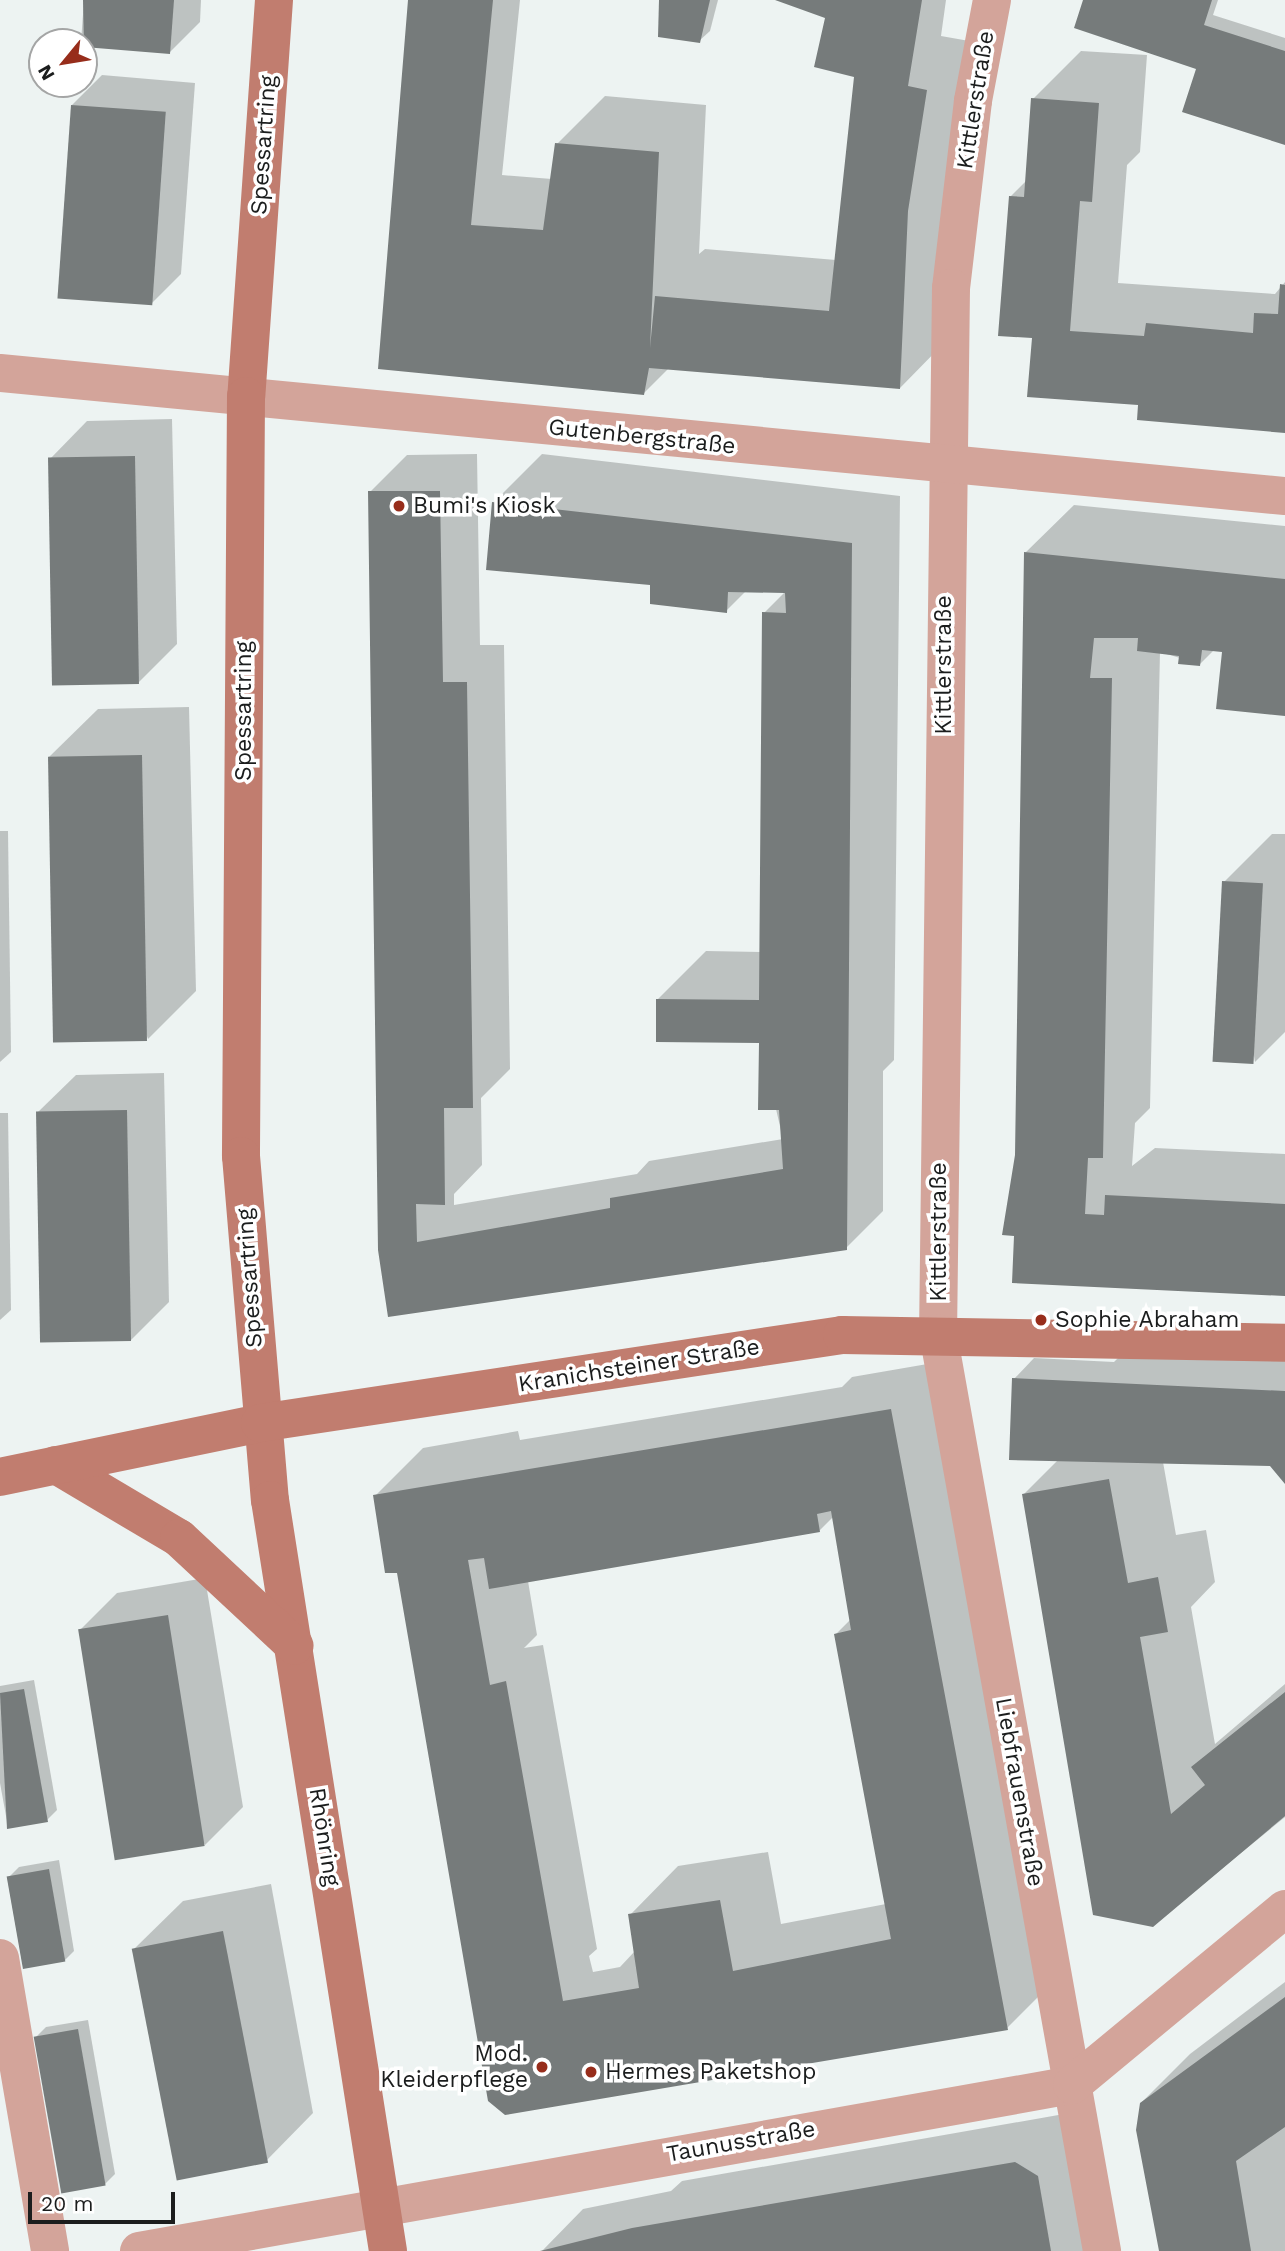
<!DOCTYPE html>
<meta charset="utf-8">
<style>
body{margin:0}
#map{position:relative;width:1285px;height:2251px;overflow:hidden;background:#edf3f2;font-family:"Work Sans",sans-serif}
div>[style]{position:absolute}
.shadow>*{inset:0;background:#0003}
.building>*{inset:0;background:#767b7b;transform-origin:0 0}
.minor>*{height:38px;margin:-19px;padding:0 19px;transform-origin:19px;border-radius:19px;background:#d3a49a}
.secondary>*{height:38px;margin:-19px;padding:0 19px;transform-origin:19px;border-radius:19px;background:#c17d6f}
.dots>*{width:19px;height:19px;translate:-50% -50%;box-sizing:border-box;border:4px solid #fff;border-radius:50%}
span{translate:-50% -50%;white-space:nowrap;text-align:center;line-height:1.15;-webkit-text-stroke:7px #fff;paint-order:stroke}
.street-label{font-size:23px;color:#1b1d1d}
.poi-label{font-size:23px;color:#1b1d1d}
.left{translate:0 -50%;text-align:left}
.right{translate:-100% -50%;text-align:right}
.north{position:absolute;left:28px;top:28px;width:70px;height:70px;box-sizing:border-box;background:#fff;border:2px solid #a4a5a5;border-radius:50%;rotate:240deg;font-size:19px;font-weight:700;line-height:28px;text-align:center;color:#1b1d1d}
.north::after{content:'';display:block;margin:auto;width:24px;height:32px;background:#972d1b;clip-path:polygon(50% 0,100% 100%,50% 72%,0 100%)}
.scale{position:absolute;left:28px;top:2192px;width:147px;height:32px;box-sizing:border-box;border:4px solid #1b1d1d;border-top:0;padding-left:9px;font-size:21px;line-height:24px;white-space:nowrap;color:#1b1d1d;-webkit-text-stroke:5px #fff;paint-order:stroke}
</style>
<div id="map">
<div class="shadow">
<i style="clip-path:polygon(84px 0,201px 0,200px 22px,170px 52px,81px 42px)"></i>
<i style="clip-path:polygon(409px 0,520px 0,502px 175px,552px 179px,557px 144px,605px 96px,706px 105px,699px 254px,705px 249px,836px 260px,856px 78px,829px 12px,779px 0,946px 0,941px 36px,975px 42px,948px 339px,900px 388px,669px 368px,643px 394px,380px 368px)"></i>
<i style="clip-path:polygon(661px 0,718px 0,710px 31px,699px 41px)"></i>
<i style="clip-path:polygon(1085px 0,1218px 0,1213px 15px,1285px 38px,1285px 143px,1198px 67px)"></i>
<i style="clip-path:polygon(1081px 51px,1147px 55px,1140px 152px,1127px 165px,1118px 283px,1275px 294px,1285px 282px,1285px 431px,1141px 400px,1034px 336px,1010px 197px,1027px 180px,1033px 99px)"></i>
<i style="clip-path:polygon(102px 75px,195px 83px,181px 274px,151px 304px,72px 105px)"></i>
<i style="clip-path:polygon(172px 419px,177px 644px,139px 682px,50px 459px,87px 421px)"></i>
<i style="clip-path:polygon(477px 454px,480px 645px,504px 645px,510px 1069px,481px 1098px,482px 1165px,454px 1194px,454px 1205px,637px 1174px,649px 1161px,783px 1139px,760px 1041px,658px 999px,706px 951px,761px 952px,764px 613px,786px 591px,747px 590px,726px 611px,652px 583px,494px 502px,542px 454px,900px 496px,894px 1060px,883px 1071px,883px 1211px,846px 1248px,390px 1315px,370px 492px,407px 455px)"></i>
<i style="clip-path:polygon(1074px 505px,1285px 526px,1285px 714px,1224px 650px,1215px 649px,1200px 664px,1160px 652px,1150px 1108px,1135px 1123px,1132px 1166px,1155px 1148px,1285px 1154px,1285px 1294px,1014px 1281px,1025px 553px)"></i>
<i style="clip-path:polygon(189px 707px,196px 991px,148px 1039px,49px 757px,98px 709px)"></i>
<i style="clip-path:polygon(0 831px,8px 831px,11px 1052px,0 1062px)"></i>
<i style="clip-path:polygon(1272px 834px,1285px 834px,1285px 1032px,1255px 1062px,1224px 882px)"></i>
<i style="clip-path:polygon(164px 1073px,169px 1302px,131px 1340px,38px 1112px,76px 1075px)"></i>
<i style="clip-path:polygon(0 1113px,8px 1113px,11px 1310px,0 1320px)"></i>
<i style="clip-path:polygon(1142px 1334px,1285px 1343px,1285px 1481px,1271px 1464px,1163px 1462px,1176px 1535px,1206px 1530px,1215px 1582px,1191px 1607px,1215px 1744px,1285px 1684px,1285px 1817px,1153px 1925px,1024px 1494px,1058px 1460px,1014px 1379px,1034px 1358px,1114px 1362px)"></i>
<i style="clip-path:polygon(evenodd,939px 1362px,1055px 1980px,1007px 2028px,506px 2113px,398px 1572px,375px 1496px,423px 1448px,518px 1431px,520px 1440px,842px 1387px,852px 1377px,939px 1362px,833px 1517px,851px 1619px,836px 1634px,886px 1904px,781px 1924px,768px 1852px,678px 1866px,630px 1915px,635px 1951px,620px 1967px,593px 1972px,589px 1956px,597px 1949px,543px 1645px,524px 1648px,537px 1635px,528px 1581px,819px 1531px,833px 1517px)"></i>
<i style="clip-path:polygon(205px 1578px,243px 1807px,205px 1845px,79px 1631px,117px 1593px)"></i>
<i style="clip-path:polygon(34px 1680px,57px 1810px,47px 1820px,8px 1827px,0 1783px,0 1686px)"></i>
<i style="clip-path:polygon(59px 1860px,74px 1951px,64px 1961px,9px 1877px,19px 1867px)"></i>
<i style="clip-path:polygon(271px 1884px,313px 2113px,265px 2162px,134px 1949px,183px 1901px)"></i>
<i style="clip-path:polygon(1285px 1982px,1285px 2251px,1161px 2251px,1141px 2103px,1190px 2054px)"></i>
<i style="clip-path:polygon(88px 2020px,115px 2174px,105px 2184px,36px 2037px,46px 2027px)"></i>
<i style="clip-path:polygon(1064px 2114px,1107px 2251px,542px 2251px,583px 2209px,671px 2191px,682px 2181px)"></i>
</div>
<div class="building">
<i style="clip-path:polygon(83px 0,174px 0,170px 54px,84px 47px)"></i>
<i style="clip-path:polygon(408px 0,493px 0,471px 225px,543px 230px,555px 143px,659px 152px,650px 348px,655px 296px,829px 311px,854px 77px,814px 67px,825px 18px,775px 0,922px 0,908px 86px,927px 90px,908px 211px,900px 389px,649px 368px,644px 395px,378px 369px)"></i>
<i style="clip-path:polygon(659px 0,710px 0,700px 43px,658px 37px)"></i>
<i style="clip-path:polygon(1083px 0,1212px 0,1204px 25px,1285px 51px,1285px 145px,1182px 112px,1196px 69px,1074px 28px)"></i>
<i style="clip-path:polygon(1031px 98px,1099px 103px,1092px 202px,1080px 201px,1070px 331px,1144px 336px,1146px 323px,1253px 333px,1254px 313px,1278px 314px,1280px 284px,1285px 285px,1285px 433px,1137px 420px,1138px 405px,1027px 397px,1032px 338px,998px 336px,1009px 196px,1024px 197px)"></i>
<i style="left:71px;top:105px;width:95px;height:194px;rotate:4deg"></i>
<i style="left:135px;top:456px;width:228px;height:87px;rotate:89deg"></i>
<i style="clip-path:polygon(368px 491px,440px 491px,443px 682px,467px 682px,473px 1108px,444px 1108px,445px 1205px,416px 1204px,417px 1242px,610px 1208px,610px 1198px,783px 1169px,779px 1110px,758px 1110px,759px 1043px,656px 1042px,656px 999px,759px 1000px,762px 612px,786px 613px,785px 593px,728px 592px,727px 613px,650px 604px,650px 585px,486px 570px,492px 502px,852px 543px,847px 1250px,388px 1317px,378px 1250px)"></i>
<i style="clip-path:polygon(1024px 552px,1285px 579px,1285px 716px,1216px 709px,1222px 652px,1202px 650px,1200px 666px,1178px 664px,1179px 656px,1137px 651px,1138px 638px,1094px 638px,1090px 678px,1112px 678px,1103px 1158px,1088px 1158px,1085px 1214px,1104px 1215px,1105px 1195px,1285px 1204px,1285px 1296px,1012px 1283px,1014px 1236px,1002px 1235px,1015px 1155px)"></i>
<i style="left:142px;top:755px;width:286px;height:94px;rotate:89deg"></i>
<i style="left:1222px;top:881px;width:41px;height:181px;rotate:3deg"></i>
<i style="left:127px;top:1110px;width:231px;height:91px;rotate:89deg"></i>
<i style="clip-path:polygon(1012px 1378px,1285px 1391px,1285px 1484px,1270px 1466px,1009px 1460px)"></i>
<i style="clip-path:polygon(evenodd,891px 1409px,1008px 2030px,505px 2115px,488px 2101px,397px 1573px,385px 1573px,373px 1495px,891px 1409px,831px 1511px,851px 1630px,834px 1634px,891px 1939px,733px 1971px,720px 1900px,628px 1914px,639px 1988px,563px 2001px,506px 1681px,490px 1685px,468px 1560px,484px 1558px,489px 1589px,820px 1532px,817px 1514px,831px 1511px)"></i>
<i style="clip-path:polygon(1109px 1479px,1128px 1583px,1158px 1577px,1168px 1632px,1140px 1637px,1171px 1814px,1205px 1785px,1191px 1767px,1285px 1692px,1285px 1816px,1153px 1927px,1093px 1915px,1022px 1494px)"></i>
<i style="left:168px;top:1615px;width:234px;height:91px;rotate:81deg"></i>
<i style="clip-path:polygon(24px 1689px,48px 1822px,7px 1829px,0 1693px)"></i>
<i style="left:49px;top:1869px;width:94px;height:43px;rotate:80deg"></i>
<i style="left:223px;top:1931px;width:236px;height:93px;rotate:79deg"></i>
<i style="clip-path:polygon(1285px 1997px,1285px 2127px,1236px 2161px,1251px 2251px,1159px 2251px,1136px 2130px,1140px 2103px)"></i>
<i style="left:78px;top:2029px;width:159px;height:45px;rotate:80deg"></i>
<i style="clip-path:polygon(1015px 2162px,1038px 2176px,1051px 2251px,540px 2251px,632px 2228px)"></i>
</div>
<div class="minor">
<i style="left:992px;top:0;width:103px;rotate:100.7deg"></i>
<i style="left:973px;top:101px;width:188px;rotate:96.7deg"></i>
<i style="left:951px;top:288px;width:1045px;rotate:90.71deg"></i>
<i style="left:938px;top:1333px;width:933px;rotate:79.87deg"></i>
<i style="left:0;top:373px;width:1291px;rotate:5.47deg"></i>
<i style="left:0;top:1958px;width:297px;rotate:80.3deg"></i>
<i style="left:139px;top:2251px;width:948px;rotate:-10.09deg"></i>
<i style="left:1072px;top:2085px;width:276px;rotate:-39.6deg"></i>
</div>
<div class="secondary">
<i style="left:274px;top:0;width:397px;rotate:94deg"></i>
<i style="left:246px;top:396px;width:760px;rotate:90.38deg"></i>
<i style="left:241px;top:1156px;width:345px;rotate:85.2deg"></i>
<i style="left:270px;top:1500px;width:760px;rotate:81.07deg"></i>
<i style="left:56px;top:1465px;width:143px;rotate:30.7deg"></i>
<i style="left:179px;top:1538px;width:158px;rotate:43deg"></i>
<i style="left:0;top:1477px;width:266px;rotate:-11.7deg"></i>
<i style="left:260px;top:1423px;width:589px;rotate:-8.6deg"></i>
<i style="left:842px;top:1335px;width:443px;rotate:1deg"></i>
</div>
<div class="dots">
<i style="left:399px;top:506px;background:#972d1b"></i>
<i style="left:1041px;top:1320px;background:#972d1b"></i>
<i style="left:542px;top:2067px;background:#972d1b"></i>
<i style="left:591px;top:2072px;background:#972d1b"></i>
</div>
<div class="street-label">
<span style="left:976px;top:100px;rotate:-81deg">Kittlerstraße</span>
<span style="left:264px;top:145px;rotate:-86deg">Spessartring</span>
<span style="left:642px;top:437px;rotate:6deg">Gutenbergstraße</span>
<span style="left:944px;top:665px;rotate:-90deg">Kittlerstraße</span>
<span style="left:244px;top:711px;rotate:-90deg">Spessartring</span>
<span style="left:939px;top:1232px;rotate:-90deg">Kittlerstraße</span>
<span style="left:250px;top:1278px;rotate:-94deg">Spessartring</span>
<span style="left:639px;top:1366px;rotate:-9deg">Kranichsteiner Straße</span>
<span style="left:1019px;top:1792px;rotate:80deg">Liebfrauenstraße</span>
<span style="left:324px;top:1837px;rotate:81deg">Rhönring</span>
<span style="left:741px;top:2142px;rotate:-10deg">Taunusstraße</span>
</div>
<div class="poi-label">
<span class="left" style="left:413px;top:506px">Bumi's Kiosk</span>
<span class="left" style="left:1055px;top:1320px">Sophie Abraham</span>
<span class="right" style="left:528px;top:2067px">Mod.<br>Kleiderpflege</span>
<span class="left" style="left:605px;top:2072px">Hermes Paketshop</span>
</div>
<div class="north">N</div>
<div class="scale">20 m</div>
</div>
